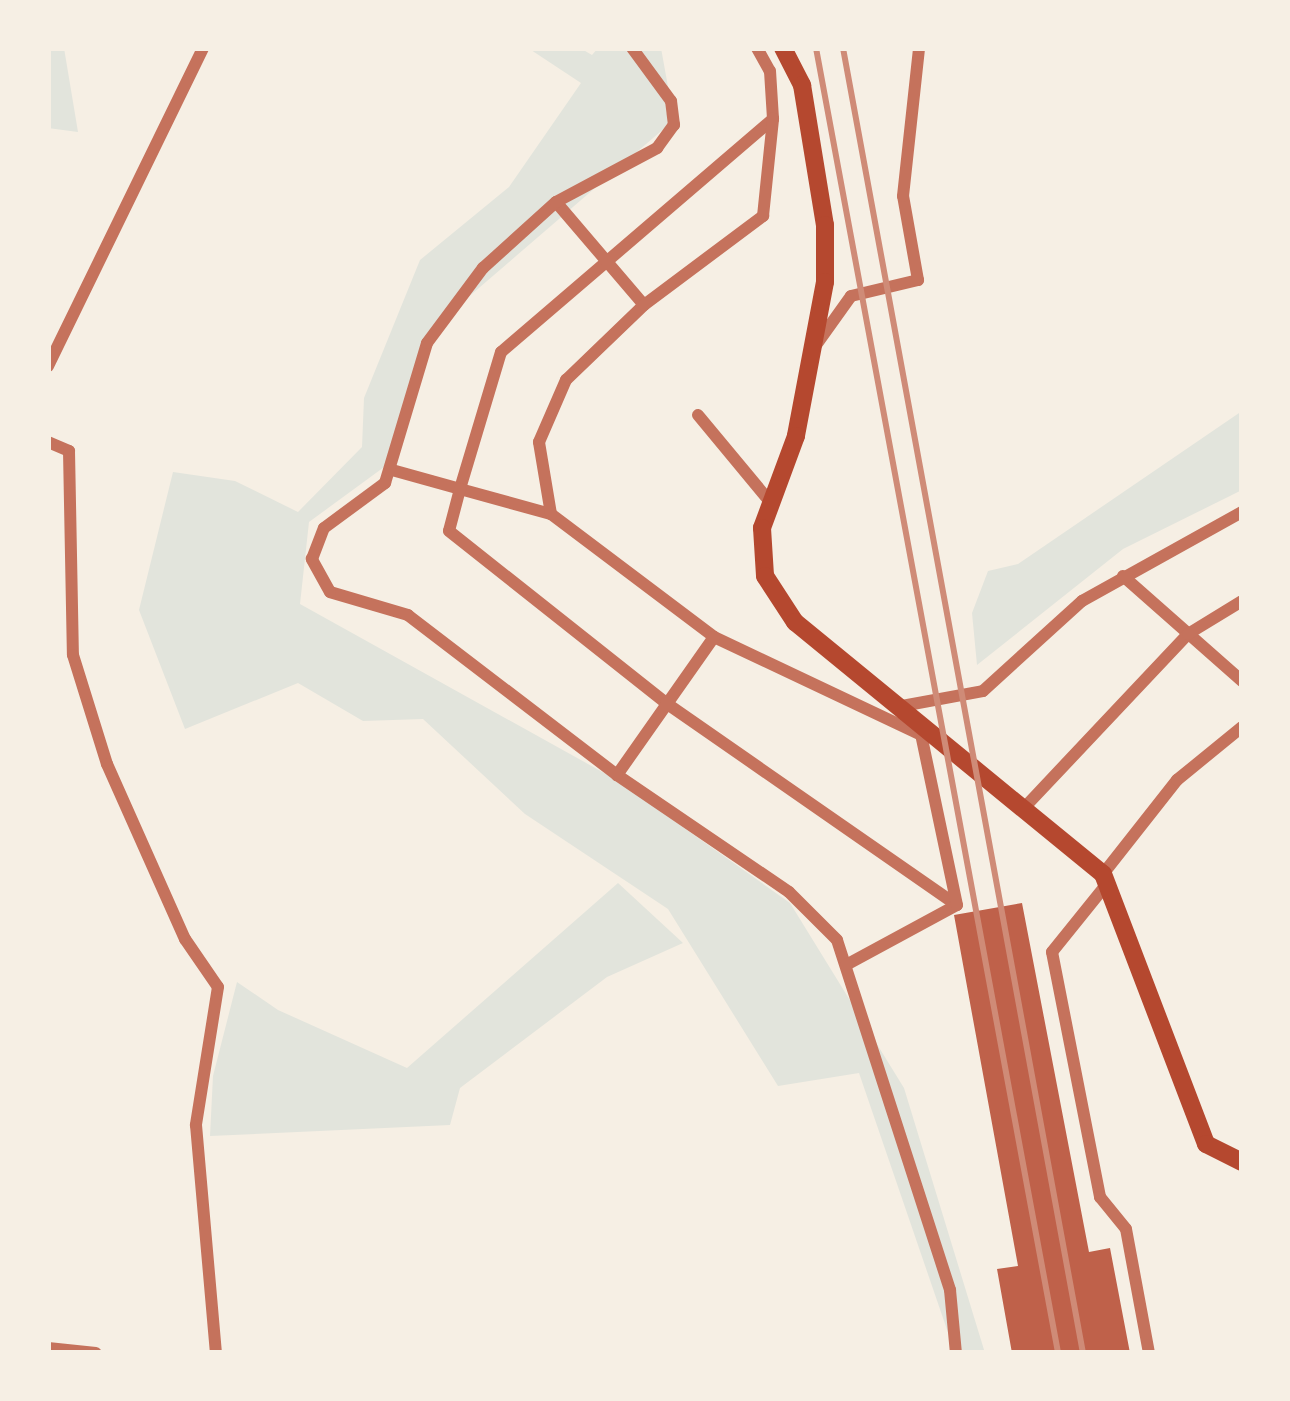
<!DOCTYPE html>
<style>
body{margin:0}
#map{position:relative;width:1290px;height:1401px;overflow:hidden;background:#f6efe4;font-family:"Source Sans 3",sans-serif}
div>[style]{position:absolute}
.green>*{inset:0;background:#e2e4dc}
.building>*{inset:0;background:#bf614a}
.minor>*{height:12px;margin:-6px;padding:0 6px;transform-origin:6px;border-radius:6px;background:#c5725c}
.primary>*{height:18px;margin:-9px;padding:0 9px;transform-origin:9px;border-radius:9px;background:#b5482f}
.rail>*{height:6px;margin:-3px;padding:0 3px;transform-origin:3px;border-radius:3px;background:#cf8b77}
span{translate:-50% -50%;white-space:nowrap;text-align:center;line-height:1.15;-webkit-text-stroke:12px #f6efe4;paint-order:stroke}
.frame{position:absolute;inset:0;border:51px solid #f6efe4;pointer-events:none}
</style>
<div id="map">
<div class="green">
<i style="clip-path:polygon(48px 48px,64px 48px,78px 132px,48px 128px)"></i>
<i style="clip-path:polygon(528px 48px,580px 48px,592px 55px,598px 48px,661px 48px,674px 120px,437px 324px,391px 462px,309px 522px,300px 604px,615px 779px,790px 903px,904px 1088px,985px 1353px,955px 1353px,859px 1073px,778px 1086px,668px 909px,525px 814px,423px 719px,363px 721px,298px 683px,185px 729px,139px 610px,173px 472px,235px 481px,298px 512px,362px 447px,364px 398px,420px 260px,509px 187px,581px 83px)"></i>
<i style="clip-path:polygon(1242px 411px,1242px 490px,1123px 549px,977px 665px,972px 613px,988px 571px,1018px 564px)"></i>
<i style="clip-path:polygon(618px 883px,683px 943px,607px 977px,460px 1088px,450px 1125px,210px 1136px,213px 1076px,237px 982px,278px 1010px,407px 1068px)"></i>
</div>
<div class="building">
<i style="clip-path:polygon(1022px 903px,1089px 1252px,1110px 1248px,1130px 1353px,1012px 1353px,997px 1269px,1018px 1266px,954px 915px)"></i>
</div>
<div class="minor">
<i style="left:757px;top:48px;width:26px;rotate:61deg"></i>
<i style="left:770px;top:71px;width:48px;rotate:86.4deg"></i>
<i style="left:773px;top:119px;width:358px;rotate:139.4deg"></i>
<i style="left:501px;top:352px;width:143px;rotate:106.7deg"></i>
<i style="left:460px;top:489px;width:94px;rotate:15.4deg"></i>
<i style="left:551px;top:514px;width:204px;rotate:37deg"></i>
<i style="left:714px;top:637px;width:229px;rotate:25.3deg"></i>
<i style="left:556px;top:202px;width:135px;rotate:49.5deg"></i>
<i style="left:816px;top:345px;width:60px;rotate:-54.5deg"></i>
<i style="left:851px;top:296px;width:69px;rotate:-13.4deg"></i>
<i style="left:918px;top:280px;width:85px;rotate:-100.1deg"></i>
<i style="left:903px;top:196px;width:149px;rotate:-83.8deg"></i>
<i style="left:48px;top:366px;width:354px;rotate:-64deg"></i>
<i style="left:698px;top:415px;width:114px;rotate:50.3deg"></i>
<i style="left:48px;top:442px;width:23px;rotate:23deg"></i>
<i style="left:69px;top:451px;width:204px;rotate:88.9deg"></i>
<i style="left:73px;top:655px;width:114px;rotate:72.7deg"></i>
<i style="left:107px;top:764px;width:192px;rotate:66deg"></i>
<i style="left:185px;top:939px;width:58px;rotate:55.5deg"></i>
<i style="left:218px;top:987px;width:140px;rotate:99.1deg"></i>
<i style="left:196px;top:1125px;width:229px;rotate:85deg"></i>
<i style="left:392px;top:470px;width:71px;rotate:15.6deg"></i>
<i style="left:460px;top:489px;width:43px;rotate:104.7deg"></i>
<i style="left:449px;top:531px;width:277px;rotate:38.4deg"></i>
<i style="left:666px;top:703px;width:354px;rotate:34.8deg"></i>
<i style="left:551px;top:514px;width:73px;rotate:-99.5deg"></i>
<i style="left:539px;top:442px;width:68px;rotate:-66.5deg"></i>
<i style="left:566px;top:380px;width:108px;rotate:-43.9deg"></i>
<i style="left:644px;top:305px;width:149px;rotate:-36.8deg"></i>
<i style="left:763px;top:216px;width:98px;rotate:-84.1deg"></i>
<i style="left:1123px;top:576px;width:159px;rotate:41.4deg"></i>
<i style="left:714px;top:637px;width:169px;rotate:125.1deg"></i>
<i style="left:617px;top:775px;width:208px;rotate:34.2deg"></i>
<i style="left:789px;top:892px;width:68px;rotate:45deg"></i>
<i style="left:837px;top:940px;width:368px;rotate:72.1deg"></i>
<i style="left:950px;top:1290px;width:63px;rotate:84.6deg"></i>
<i style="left:902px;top:706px;width:82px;rotate:-10.5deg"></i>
<i style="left:983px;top:691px;width:134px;rotate:-42.3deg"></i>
<i style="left:1082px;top:601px;width:183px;rotate:-29.1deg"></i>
<i style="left:617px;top:775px;width:263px;rotate:-142.6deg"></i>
<i style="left:408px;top:615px;width:81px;rotate:-163.6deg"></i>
<i style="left:330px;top:592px;width:38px;rotate:-119deg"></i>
<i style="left:312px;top:559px;width:33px;rotate:-69deg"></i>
<i style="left:324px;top:528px;width:76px;rotate:-36.4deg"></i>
<i style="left:385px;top:483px;width:146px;rotate:-73.3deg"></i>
<i style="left:427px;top:343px;width:94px;rotate:-53.3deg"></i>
<i style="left:483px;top:268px;width:98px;rotate:-42.1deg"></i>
<i style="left:556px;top:202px;width:115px;rotate:-28.1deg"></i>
<i style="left:657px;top:148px;width:29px;rotate:-54deg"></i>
<i style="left:674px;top:125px;width:24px;rotate:-97deg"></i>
<i style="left:671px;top:101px;width:66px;rotate:-126.3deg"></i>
<i style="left:1024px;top:808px;width:239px;rotate:-46.7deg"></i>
<i style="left:1188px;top:634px;width:63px;rotate:-31.4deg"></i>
<i style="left:1103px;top:874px;width:120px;rotate:-51.8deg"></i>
<i style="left:1177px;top:780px;width:84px;rotate:-39.2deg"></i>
<i style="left:1106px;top:885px;width:86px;rotate:128.9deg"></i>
<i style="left:1052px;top:952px;width:250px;rotate:78.9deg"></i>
<i style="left:1100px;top:1197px;width:41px;rotate:50.9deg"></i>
<i style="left:1126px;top:1229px;width:126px;rotate:79.5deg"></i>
<i style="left:846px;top:965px;width:126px;rotate:-28.4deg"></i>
<i style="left:957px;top:905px;width:180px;rotate:-101.9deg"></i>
<i style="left:48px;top:1348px;width:48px;rotate:5.9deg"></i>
</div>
<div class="primary">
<i style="left:783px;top:48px;width:42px;rotate:62.8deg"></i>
<i style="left:802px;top:85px;width:142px;rotate:80.7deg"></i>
<i style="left:825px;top:225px;width:57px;rotate:90deg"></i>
<i style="left:825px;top:282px;width:157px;rotate:100.7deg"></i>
<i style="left:796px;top:436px;width:98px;rotate:110.3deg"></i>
<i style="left:762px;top:528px;width:48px;rotate:86.4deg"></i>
<i style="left:765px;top:576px;width:55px;rotate:56.9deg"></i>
<i style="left:795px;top:622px;width:398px;rotate:39.3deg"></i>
<i style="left:1103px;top:874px;width:289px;rotate:69.1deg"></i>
<i style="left:1206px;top:1144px;width:40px;rotate:26.6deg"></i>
</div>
<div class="rail">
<i style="left:816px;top:48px;width:1327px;rotate:79.49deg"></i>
<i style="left:843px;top:48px;width:1327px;rotate:79.58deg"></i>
</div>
<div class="frame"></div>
</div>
